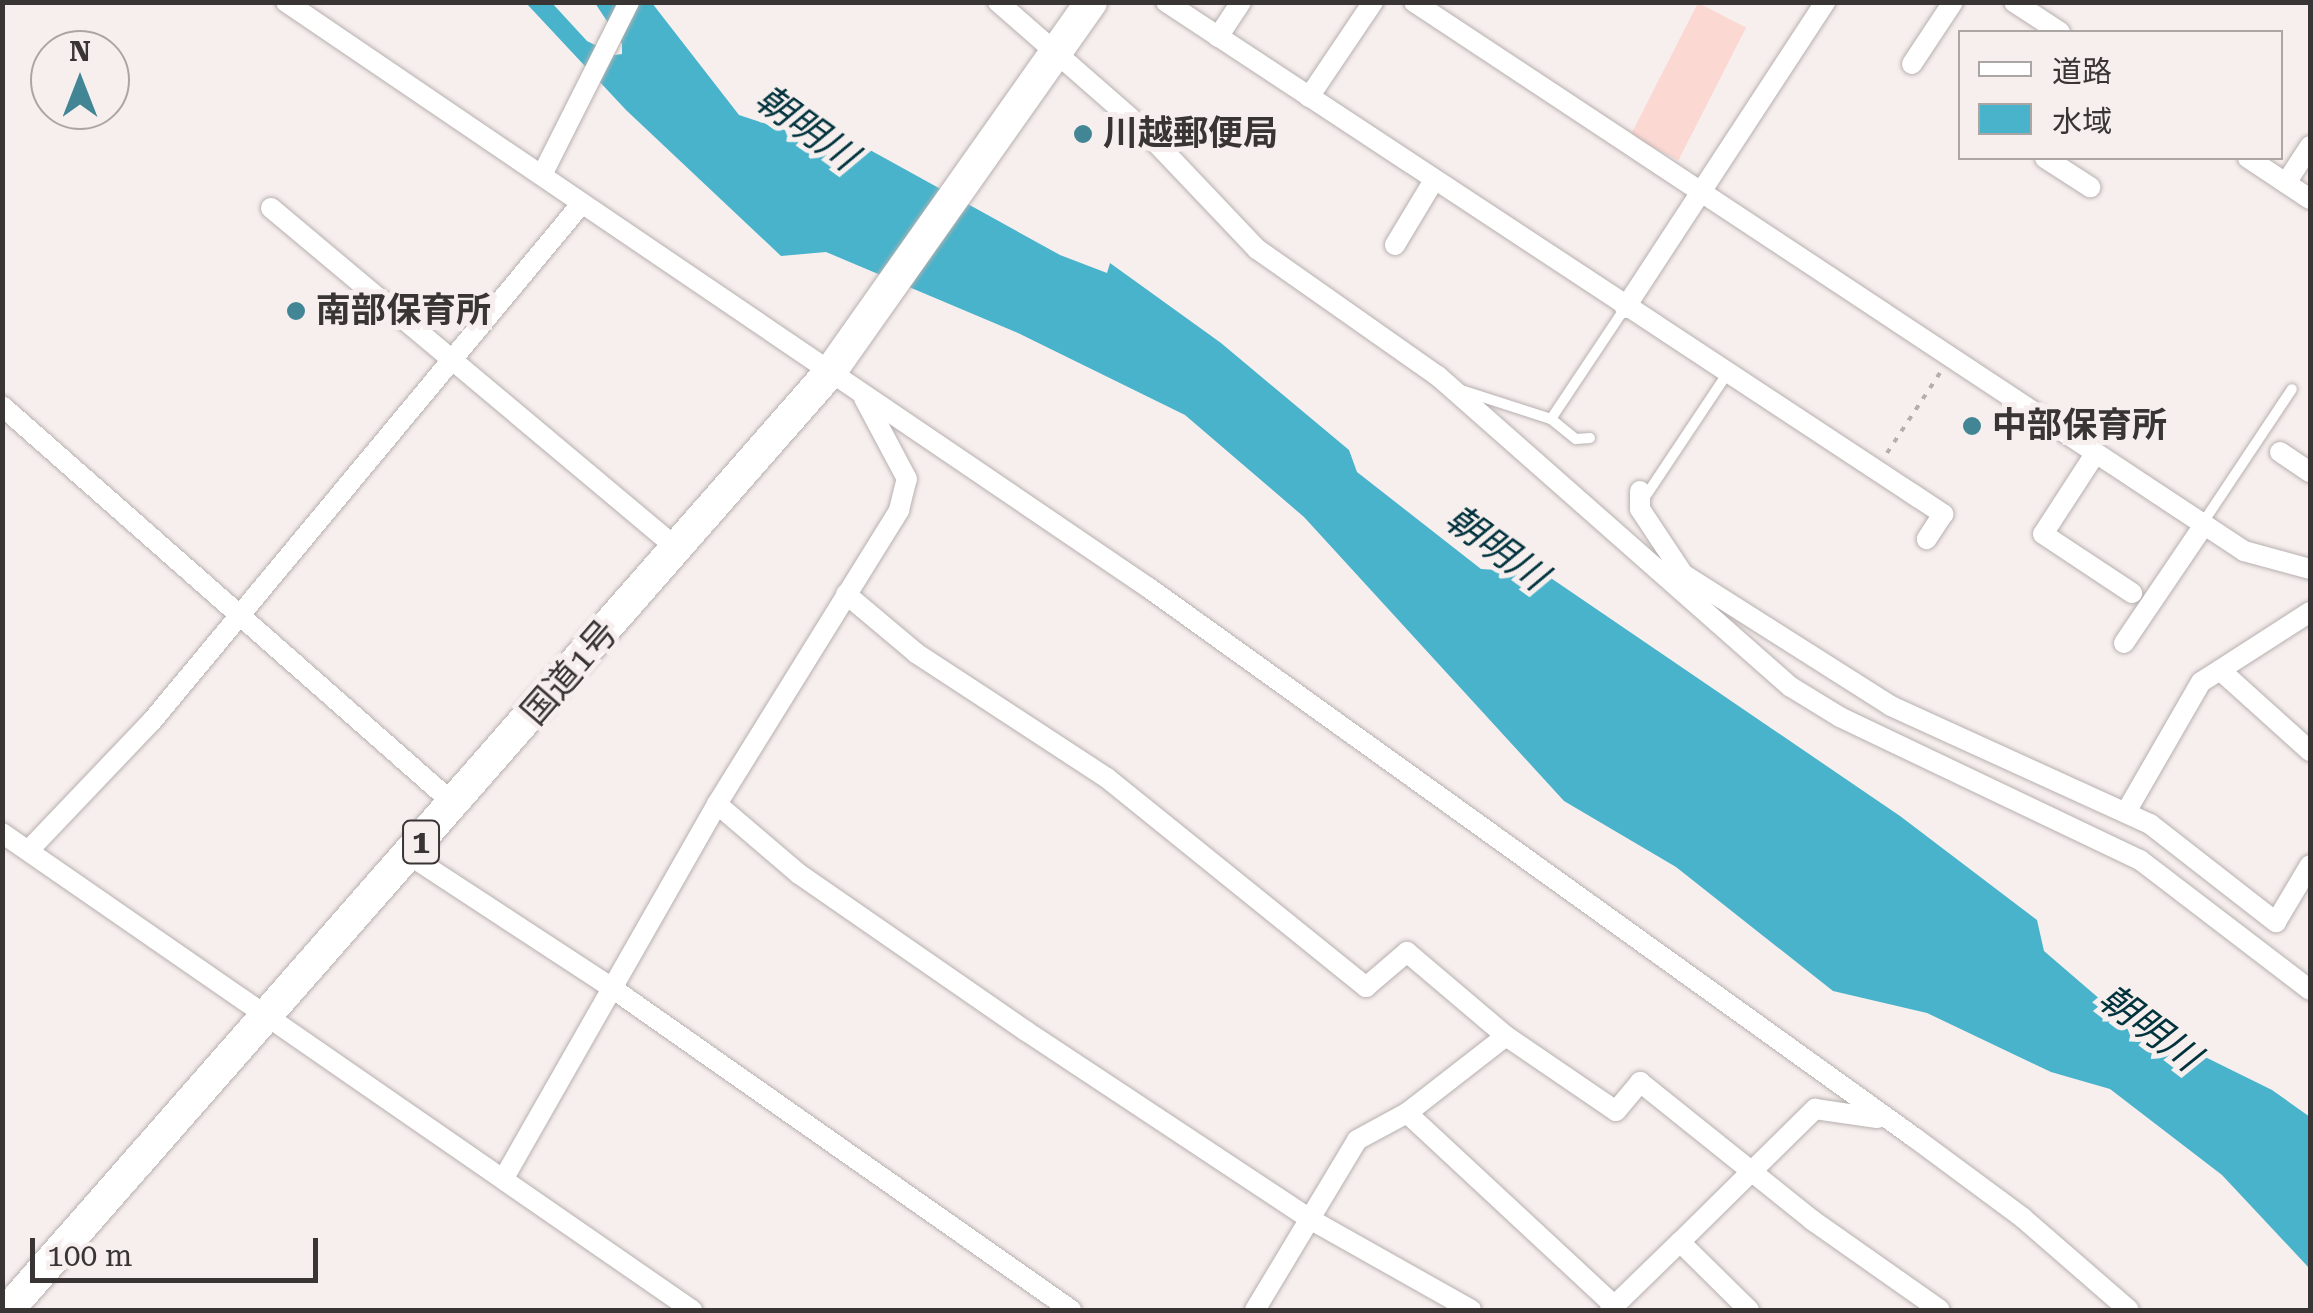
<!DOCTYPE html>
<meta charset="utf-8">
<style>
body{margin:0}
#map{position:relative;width:2313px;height:1313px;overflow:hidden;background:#f7efee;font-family:"Roboto Serif","Noto Sans JP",serif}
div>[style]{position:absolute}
.green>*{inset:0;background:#fcd8d3;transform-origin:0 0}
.water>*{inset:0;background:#48b3cb}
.path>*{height:4px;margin-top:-2px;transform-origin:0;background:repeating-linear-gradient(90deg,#b4aead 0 5px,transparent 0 13px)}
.roads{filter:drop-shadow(0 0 2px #b7b0af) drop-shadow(0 0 2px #b7b0af)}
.service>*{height:10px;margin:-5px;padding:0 5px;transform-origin:5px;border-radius:5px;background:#fff}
.minor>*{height:20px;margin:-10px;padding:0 10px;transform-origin:10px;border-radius:10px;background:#fff}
.trunk>*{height:32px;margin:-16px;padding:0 16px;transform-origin:16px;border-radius:16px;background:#fff}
.dots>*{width:28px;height:28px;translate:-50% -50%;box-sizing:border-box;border:5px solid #f7efee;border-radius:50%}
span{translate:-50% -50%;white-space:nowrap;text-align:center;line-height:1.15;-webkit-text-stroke:10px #f7efee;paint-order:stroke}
.shield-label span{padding:2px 8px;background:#f7efee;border:2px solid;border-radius:8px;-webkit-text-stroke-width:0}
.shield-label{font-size:32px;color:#383534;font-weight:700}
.poi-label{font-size:35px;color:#383534;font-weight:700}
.left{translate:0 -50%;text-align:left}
.street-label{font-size:35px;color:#383534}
.water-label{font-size:38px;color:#00333d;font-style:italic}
.frame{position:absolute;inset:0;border:5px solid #383534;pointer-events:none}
.legend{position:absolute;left:1958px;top:30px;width:325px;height:130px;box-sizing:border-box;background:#f7efee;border:2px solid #aba5a4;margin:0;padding:12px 18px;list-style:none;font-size:30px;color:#383534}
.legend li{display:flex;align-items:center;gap:20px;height:50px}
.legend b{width:50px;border:2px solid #aba5a4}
.north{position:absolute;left:30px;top:30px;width:100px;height:100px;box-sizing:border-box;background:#f7efee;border:2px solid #aba5a4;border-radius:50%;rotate:0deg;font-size:28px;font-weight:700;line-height:40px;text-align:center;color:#383534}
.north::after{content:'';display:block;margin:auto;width:35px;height:45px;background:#428595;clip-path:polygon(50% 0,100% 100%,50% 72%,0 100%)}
.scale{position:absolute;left:30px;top:1238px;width:288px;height:45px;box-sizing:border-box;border:5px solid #383534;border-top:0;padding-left:12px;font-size:30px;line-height:35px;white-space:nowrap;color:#383534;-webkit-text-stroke:8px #f7efee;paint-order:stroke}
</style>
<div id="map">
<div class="green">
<i style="left:1698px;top:3px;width:54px;height:149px;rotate:27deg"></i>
</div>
<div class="water">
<i style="clip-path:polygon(526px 3px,552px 3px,587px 41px,615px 55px,622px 54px,622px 44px,595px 3px,652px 3px,739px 115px,843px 149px,870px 150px,1060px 255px,1107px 273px,1110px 263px,1221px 343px,1349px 450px,1357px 472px,1481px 569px,1532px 572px,1520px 557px,1900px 816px,2037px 920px,2044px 951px,2116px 1013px,2272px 1090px,2310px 1117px,2310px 1269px,2222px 1175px,2110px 1089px,2051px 1072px,1927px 1013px,1833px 991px,1676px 867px,1564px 801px,1304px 517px,1185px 415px,1018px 333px,826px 252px,781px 256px,626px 110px)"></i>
</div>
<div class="path">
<i style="left:1887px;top:453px;width:96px;rotate:-56.5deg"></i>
</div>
<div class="roads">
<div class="service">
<i style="left:1458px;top:389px;width:98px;rotate:17.9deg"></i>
<i style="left:1551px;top:419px;width:32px;rotate:39deg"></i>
<i style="left:1576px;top:439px;width:14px;rotate:-4deg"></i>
<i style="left:1551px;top:419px;width:133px;rotate:-56.3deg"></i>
<i style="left:1647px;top:494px;width:144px;rotate:-56.3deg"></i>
<i style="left:2202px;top:524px;width:162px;rotate:-56.3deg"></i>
</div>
<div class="minor">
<i style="left:286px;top:2px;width:1043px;rotate:34.18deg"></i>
<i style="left:1149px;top:588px;width:943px;rotate:35.68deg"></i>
<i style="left:1915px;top:1138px;width:134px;rotate:36.5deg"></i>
<i style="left:2023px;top:1218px;width:140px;rotate:41deg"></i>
<i style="left:998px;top:2px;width:193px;rotate:41.2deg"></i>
<i style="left:1143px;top:129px;width:166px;rotate:46.5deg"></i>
<i style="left:1257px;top:249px;width:221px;rotate:35.1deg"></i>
<i style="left:1438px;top:376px;width:470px;rotate:41.4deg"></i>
<i style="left:1791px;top:687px;width:57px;rotate:31.5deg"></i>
<i style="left:1840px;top:717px;width:332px;rotate:25.5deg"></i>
<i style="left:2140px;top:860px;width:214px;rotate:37.4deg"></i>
<i style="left:1166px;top:2px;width:931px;rotate:33.38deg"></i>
<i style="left:1943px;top:514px;width:30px;rotate:123deg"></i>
<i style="left:1414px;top:2px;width:995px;rotate:33.48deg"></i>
<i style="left:2244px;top:551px;width:68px;rotate:15.3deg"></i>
<i style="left:2014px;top:2px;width:55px;rotate:33.1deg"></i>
<i style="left:1218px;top:37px;width:42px;rotate:-56.7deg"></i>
<i style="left:1912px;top:64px;width:74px;rotate:-56.5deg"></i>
<i style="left:1309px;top:97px;width:115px;rotate:-56deg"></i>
<i style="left:2045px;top:158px;width:54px;rotate:32.8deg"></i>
<i style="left:2248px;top:158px;width:74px;rotate:33.5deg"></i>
<i style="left:542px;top:175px;width:194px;rotate:-63.3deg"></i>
<i style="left:2286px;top:183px;width:44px;rotate:-57deg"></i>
<i style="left:271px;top:208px;width:532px;rotate:39.97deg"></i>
<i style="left:1395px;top:245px;width:76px;rotate:-59deg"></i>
<i style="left:1625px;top:308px;width:366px;rotate:-56.8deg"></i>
<i style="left:2px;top:406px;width:602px;rotate:41.36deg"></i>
<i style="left:2280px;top:452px;width:36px;rotate:34deg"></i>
<i style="left:2095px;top:454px;width:95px;rotate:123deg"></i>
<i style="left:2043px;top:534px;width:107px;rotate:33.5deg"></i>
<i style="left:1640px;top:491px;width:18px;rotate:90deg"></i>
<i style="left:1640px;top:509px;width:78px;rotate:56.5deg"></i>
<i style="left:1671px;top:579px;width:13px;rotate:-23deg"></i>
<i style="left:1683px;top:574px;width:246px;rotate:32.4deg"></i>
<i style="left:1891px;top:706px;width:285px;rotate:24.5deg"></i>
<i style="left:2150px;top:824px;width:160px;rotate:37.9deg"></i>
<i style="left:2276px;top:922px;width:66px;rotate:-59.2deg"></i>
<i style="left:846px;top:594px;width:92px;rotate:40.1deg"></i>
<i style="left:916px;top:653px;width:228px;rotate:33.2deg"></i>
<i style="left:1107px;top:778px;width:333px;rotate:38.9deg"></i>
<i style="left:1366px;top:987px;width:54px;rotate:-40.5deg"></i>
<i style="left:1407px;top:952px;width:130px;rotate:40.3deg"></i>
<i style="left:1506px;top:1036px;width:133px;rotate:34.3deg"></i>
<i style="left:1616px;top:1111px;width:38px;rotate:-50deg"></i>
<i style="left:1640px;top:1082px;width:221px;rotate:38.7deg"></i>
<i style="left:1812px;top:1220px;width:156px;rotate:35.1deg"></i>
<i style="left:2310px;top:612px;width:107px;rotate:147.2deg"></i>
<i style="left:2220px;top:670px;width:121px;rotate:42deg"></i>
<i style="left:2124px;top:643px;width:143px;rotate:-55.9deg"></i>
<i style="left:717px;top:804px;width:108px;rotate:40.5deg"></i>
<i style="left:799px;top:874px;width:276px;rotate:34.7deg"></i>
<i style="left:1026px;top:1031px;width:338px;rotate:33.5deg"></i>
<i style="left:1308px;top:1218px;width:187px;rotate:29.4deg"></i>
<i style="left:2126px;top:812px;width:150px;rotate:-60deg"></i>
<i style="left:2201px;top:682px;width:22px;rotate:-32deg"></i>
<i style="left:2px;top:833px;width:839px;rotate:34.66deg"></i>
<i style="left:29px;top:850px;width:178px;rotate:-46.4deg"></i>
<i style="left:152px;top:721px;width:673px;rotate:-50.3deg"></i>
<i style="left:409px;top:855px;width:243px;rotate:33.2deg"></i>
<i style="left:612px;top:988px;width:561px;rotate:35.05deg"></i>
<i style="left:1407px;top:1113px;width:284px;rotate:42.9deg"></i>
<i style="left:505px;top:1176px;width:428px;rotate:-60.3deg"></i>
<i style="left:717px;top:804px;width:346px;rotate:-58.2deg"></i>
<i style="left:899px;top:510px;width:32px;rotate:-76deg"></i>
<i style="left:907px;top:479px;width:92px;rotate:-118deg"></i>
<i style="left:1680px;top:1242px;width:190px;rotate:-44.6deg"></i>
<i style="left:1815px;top:1109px;width:63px;rotate:8.3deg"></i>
<i style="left:1255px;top:1310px;width:198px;rotate:-59deg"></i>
<i style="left:1357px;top:1140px;width:57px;rotate:-28.4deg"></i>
<i style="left:1407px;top:1113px;width:125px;rotate:-37.9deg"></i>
<i style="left:1610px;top:1310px;width:98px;rotate:-44.2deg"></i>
<i style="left:1680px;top:1242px;width:97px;rotate:44.6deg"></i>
</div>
<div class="trunk">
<i style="left:8px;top:1310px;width:1249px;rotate:-48.77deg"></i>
<i style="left:831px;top:371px;width:451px;rotate:-54.8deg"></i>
</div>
</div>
<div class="dots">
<i style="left:1083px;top:134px;background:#428595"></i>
<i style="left:296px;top:311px;background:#428595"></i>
<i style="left:1972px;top:426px;background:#428595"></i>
</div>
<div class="shield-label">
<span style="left:421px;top:842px">1</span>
</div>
<div class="poi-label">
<span class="left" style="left:1103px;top:134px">川越郵便局</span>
<span class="left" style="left:316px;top:311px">南部保育所</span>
<span class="left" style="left:1992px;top:426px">中部保育所</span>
</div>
<div class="street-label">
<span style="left:570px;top:673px;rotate:-49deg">国道1号</span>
</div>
<div class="water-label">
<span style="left:806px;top:128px;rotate:36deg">朝明川</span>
<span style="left:1496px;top:548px;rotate:36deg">朝明川</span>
<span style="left:2149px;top:1028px;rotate:37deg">朝明川</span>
</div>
<div class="frame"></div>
<ul class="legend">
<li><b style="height:12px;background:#fff"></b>道路</li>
<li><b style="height:28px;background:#48b3cb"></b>水域</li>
</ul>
<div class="north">N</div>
<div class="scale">100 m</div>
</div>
